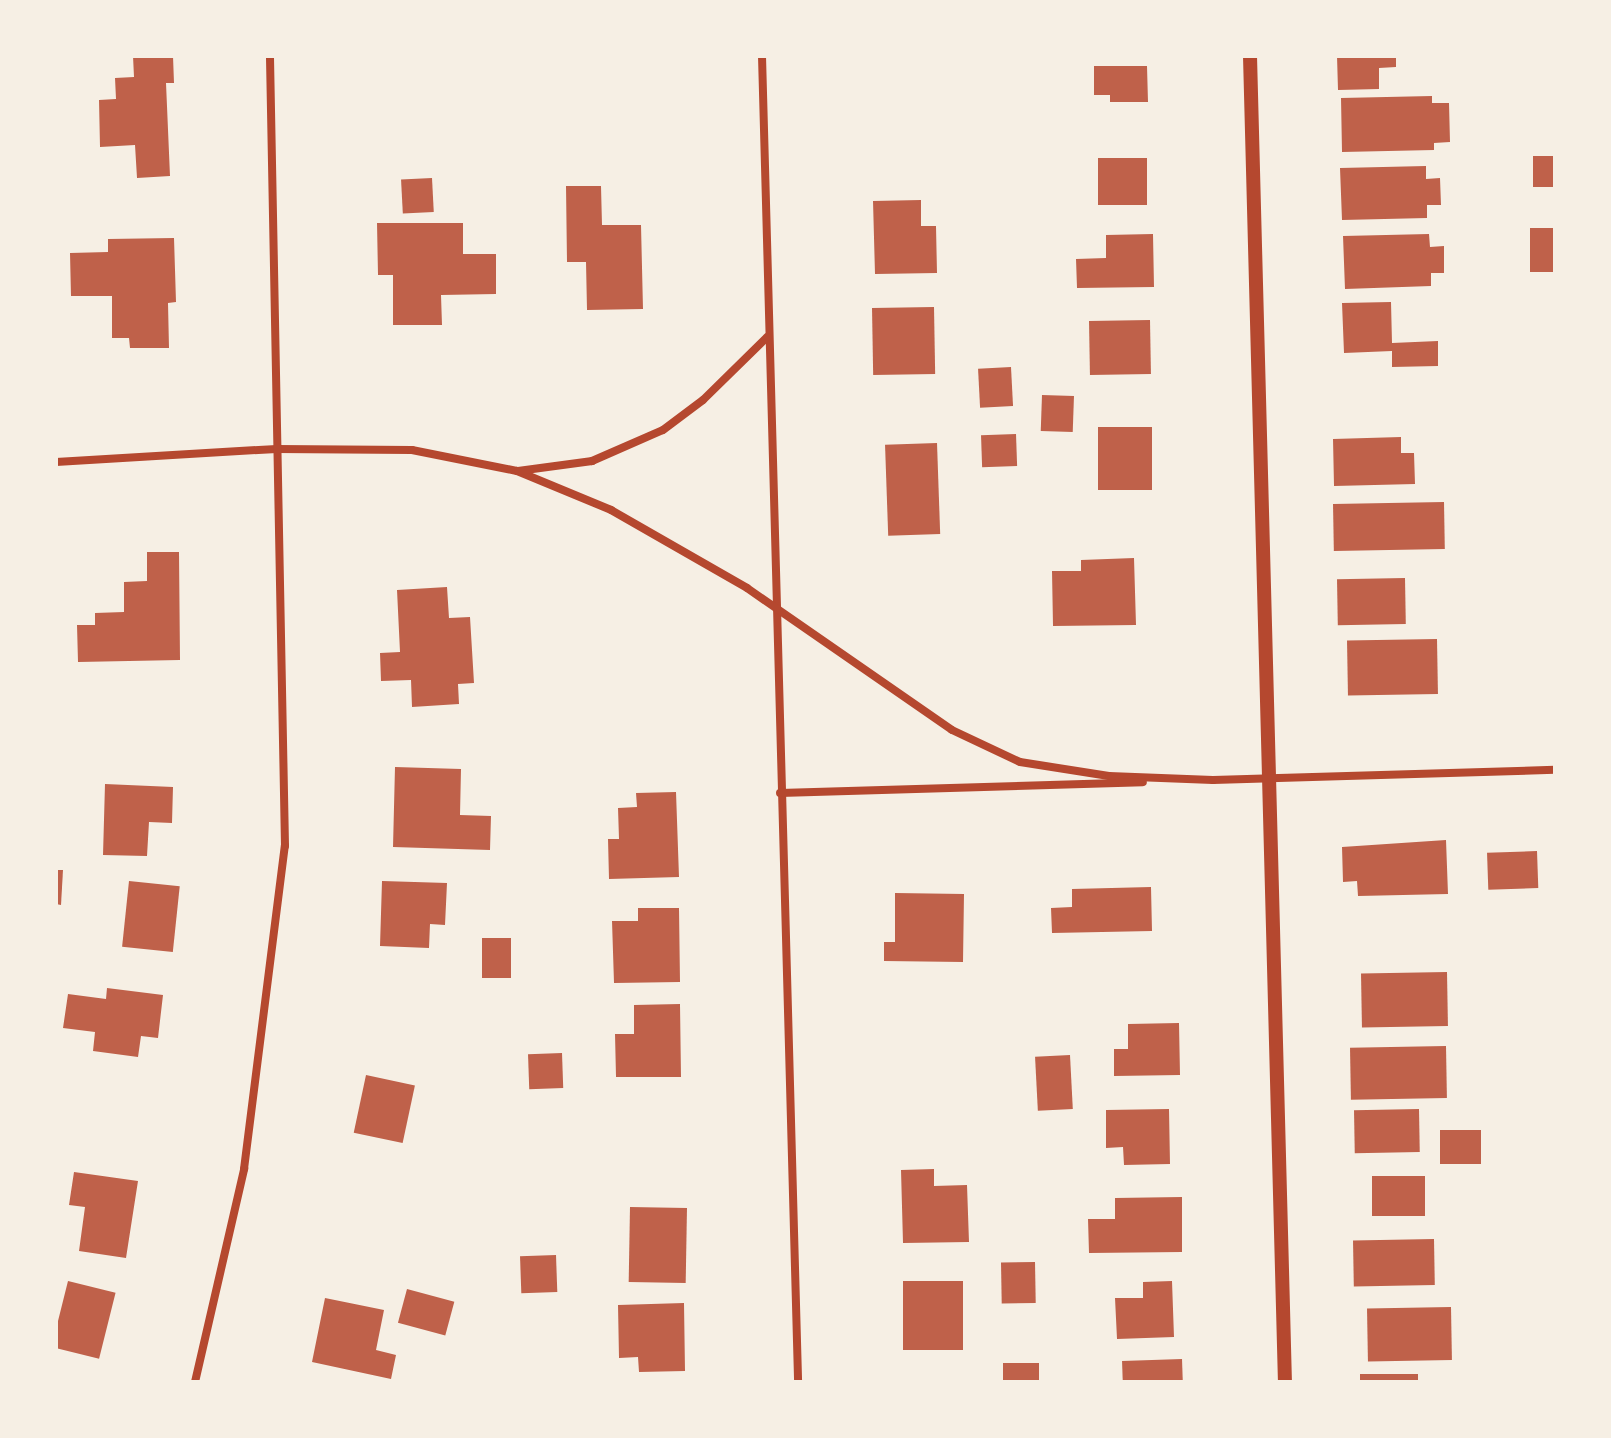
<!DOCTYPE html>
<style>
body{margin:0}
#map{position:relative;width:1611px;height:1438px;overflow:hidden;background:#f6efe4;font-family:Arial,sans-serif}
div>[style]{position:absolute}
.building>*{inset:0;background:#bf614a;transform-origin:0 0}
.minor>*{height:8px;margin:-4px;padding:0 4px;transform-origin:4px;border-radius:4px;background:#b5482f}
.tertiary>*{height:14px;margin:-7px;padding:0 7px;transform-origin:7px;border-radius:7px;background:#b5482f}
span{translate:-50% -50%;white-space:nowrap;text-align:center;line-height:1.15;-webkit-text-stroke:8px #f6efe4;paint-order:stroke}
.frame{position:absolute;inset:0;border:58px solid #f6efe4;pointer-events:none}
</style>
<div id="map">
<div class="building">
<i style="clip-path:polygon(133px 56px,173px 56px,174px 83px,166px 83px,170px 176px,137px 178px,135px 145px,100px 147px,99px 100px,116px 99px,115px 78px,134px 77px)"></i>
<i style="clip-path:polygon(1337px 56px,1396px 56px,1396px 67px,1379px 68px,1379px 89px,1338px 90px)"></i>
<i style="clip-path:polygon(1094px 66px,1147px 66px,1148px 102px,1110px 102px,1110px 95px,1094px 95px)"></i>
<i style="clip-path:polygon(1432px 96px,1432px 103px,1449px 103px,1450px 142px,1434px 143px,1434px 150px,1342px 152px,1341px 98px)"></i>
<i style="left:1555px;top:156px;width:31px;height:22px;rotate:90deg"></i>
<i style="left:1098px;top:158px;width:49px;height:47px"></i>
<i style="clip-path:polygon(1426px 166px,1426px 179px,1440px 178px,1441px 205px,1427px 205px,1427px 218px,1342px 220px,1340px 168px)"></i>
<i style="left:432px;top:178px;width:34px;height:31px;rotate:87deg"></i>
<i style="clip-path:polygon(566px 186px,601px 186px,602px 225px,641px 225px,643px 309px,587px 310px,586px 262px,567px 262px)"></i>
<i style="clip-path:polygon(921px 200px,921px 226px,936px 226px,937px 273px,875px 274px,873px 201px)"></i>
<i style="clip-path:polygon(377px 223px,463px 223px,463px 254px,496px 254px,496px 294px,441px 295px,442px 325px,393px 325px,393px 275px,378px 275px)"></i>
<i style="left:1555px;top:228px;width:44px;height:25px;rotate:90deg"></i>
<i style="clip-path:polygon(1153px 234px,1154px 287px,1077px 288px,1076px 259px,1106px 258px,1106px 235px)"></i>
<i style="clip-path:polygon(1429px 234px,1430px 247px,1444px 246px,1444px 273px,1431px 273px,1431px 286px,1345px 289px,1343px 236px)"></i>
<i style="clip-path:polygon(174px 238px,176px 302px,168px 303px,169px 348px,130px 348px,129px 338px,112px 338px,112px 296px,71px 296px,70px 253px,108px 252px,108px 239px)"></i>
<i style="clip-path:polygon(1391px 302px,1392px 343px,1438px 341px,1438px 366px,1392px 367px,1392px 351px,1344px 353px,1342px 303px)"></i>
<i style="left:934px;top:307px;width:67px;height:62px;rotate:89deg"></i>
<i style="left:1150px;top:320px;width:54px;height:61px;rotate:89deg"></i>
<i style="left:1011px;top:367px;width:39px;height:33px;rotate:87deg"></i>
<i style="left:1042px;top:395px;width:32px;height:36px;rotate:2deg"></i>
<i style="left:1098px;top:427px;width:54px;height:63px"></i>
<i style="left:1016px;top:434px;width:32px;height:35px;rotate:88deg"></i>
<i style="clip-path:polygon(1401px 437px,1401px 453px,1414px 453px,1415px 484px,1334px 486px,1333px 439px)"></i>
<i style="left:937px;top:443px;width:91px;height:52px;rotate:88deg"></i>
<i style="left:1444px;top:502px;width:47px;height:111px;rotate:89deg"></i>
<i style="clip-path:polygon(147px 552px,179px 552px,180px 660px,78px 662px,77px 625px,95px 625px,95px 613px,124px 612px,124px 582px,147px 581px)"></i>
<i style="clip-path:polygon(1134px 558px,1136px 625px,1053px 626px,1052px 571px,1081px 571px,1081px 560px)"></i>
<i style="left:1405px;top:578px;width:46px;height:68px;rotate:89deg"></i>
<i style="clip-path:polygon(447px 587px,449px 618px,470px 617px,474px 683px,458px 684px,459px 704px,412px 707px,411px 680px,381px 681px,380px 653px,400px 652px,397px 590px)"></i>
<i style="left:1437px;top:639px;width:55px;height:90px;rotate:89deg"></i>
<i style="clip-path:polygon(395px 767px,461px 769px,460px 815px,491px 816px,490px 850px,393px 847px)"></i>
<i style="clip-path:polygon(105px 784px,173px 787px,172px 823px,149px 822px,147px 856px,103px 855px)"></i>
<i style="clip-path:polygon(676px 792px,679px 877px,609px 879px,608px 839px,619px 839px,618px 808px,637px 807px,636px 793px)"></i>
<i style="clip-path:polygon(1446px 840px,1448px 894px,1358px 896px,1357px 881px,1343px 882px,1342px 847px)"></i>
<i style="left:1537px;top:851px;width:37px;height:50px;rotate:88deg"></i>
<i style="clip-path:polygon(56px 870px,63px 870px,61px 905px,56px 904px)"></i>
<i style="left:129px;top:881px;width:51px;height:66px;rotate:6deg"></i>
<i style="clip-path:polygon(382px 881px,447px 883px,445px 925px,430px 924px,429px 948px,380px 946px)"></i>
<i style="clip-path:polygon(1151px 887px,1152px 931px,1052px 933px,1051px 908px,1072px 907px,1072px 889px)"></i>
<i style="clip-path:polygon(895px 893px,964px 894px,963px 962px,884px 961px,884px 942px,895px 942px)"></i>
<i style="clip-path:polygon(638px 908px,679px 908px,680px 982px,614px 983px,612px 921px,638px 921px)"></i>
<i style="left:511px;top:938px;width:40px;height:29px;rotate:90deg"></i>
<i style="left:1447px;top:972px;width:54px;height:86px;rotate:89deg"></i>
<i style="clip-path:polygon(107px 988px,163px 995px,158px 1038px,141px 1036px,138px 1057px,93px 1051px,95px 1032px,63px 1028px,68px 994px,106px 999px)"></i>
<i style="clip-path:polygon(680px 1004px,681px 1077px,616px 1077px,615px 1034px,634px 1034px,634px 1005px)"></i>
<i style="clip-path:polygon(1179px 1023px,1180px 1075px,1114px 1076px,1114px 1049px,1128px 1049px,1128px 1024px)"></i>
<i style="left:1446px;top:1046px;width:52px;height:96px;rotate:89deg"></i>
<i style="left:562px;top:1053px;width:35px;height:34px;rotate:88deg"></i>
<i style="left:1070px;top:1055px;width:54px;height:35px;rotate:87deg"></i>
<i style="left:366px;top:1075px;width:50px;height:59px;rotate:12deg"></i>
<i style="clip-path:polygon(1169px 1109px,1170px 1164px,1124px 1165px,1123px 1147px,1106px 1148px,1106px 1110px)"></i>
<i style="left:1419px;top:1109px;width:43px;height:65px;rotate:89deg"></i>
<i style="left:1440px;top:1130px;width:41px;height:34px"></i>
<i style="clip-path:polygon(934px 1169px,934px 1186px,967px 1185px,969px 1242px,903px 1243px,901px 1170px)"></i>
<i style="clip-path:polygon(74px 1172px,138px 1181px,126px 1258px,79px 1251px,85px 1207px,69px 1205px)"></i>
<i style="left:1372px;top:1176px;width:53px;height:40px"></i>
<i style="clip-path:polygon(1182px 1197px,1182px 1252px,1089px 1253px,1088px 1219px,1115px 1219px,1115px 1198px)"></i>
<i style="left:630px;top:1207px;width:57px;height:75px;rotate:1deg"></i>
<i style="left:1434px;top:1239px;width:46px;height:81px;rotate:89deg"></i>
<i style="left:556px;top:1255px;width:37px;height:36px;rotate:88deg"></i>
<i style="left:1035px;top:1262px;width:41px;height:34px;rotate:89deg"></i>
<i style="left:68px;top:1281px;width:49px;height:68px;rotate:14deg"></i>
<i style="left:963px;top:1281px;width:69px;height:60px;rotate:90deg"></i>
<i style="clip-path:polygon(1172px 1281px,1174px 1337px,1117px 1339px,1115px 1298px,1143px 1298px,1143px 1282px)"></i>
<i style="left:407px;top:1289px;width:49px;height:35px;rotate:15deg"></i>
<i style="clip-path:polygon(325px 1298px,384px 1310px,376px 1350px,396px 1355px,391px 1379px,312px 1362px)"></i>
<i style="clip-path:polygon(684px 1303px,685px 1371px,639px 1372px,638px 1357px,619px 1358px,618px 1305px)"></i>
<i style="left:1451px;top:1307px;width:53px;height:84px;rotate:89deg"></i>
<i style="left:1182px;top:1359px;width:23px;height:60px;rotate:88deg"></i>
<i style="left:1003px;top:1363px;width:36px;height:19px"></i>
<i style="left:1418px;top:1374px;width:8px;height:58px;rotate:90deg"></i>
</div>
<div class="minor">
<i style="left:762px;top:56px;width:1326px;rotate:88.44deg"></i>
<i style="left:56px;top:462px;width:221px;rotate:-3.4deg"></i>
<i style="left:277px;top:449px;width:135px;rotate:0.4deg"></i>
<i style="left:412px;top:450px;width:107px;rotate:11.3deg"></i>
<i style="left:517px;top:471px;width:102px;rotate:22.5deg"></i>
<i style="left:611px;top:510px;width:157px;rotate:29.8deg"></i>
<i style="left:747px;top:588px;width:249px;rotate:34.7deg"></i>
<i style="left:952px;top:730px;width:75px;rotate:25.2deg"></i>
<i style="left:1020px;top:762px;width:90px;rotate:8.9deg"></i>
<i style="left:1109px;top:776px;width:104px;rotate:2.2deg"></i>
<i style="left:1213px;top:780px;width:342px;rotate:-1.7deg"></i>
<i style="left:518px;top:471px;width:75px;rotate:-7.7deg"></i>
<i style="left:592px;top:461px;width:77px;rotate:-23.6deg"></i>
<i style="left:663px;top:430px;width:50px;rotate:-36.9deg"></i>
<i style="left:703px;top:400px;width:90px;rotate:-44.5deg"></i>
<i style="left:780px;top:793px;width:363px;rotate:-1.7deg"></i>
<i style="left:195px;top:1382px;width:219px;rotate:-77deg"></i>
<i style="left:244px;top:1169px;width:326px;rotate:-82.8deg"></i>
<i style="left:285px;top:846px;width:790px;rotate:-91.09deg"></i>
</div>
<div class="tertiary">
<i style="left:1250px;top:56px;width:1326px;rotate:88.49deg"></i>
</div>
<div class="frame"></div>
</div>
